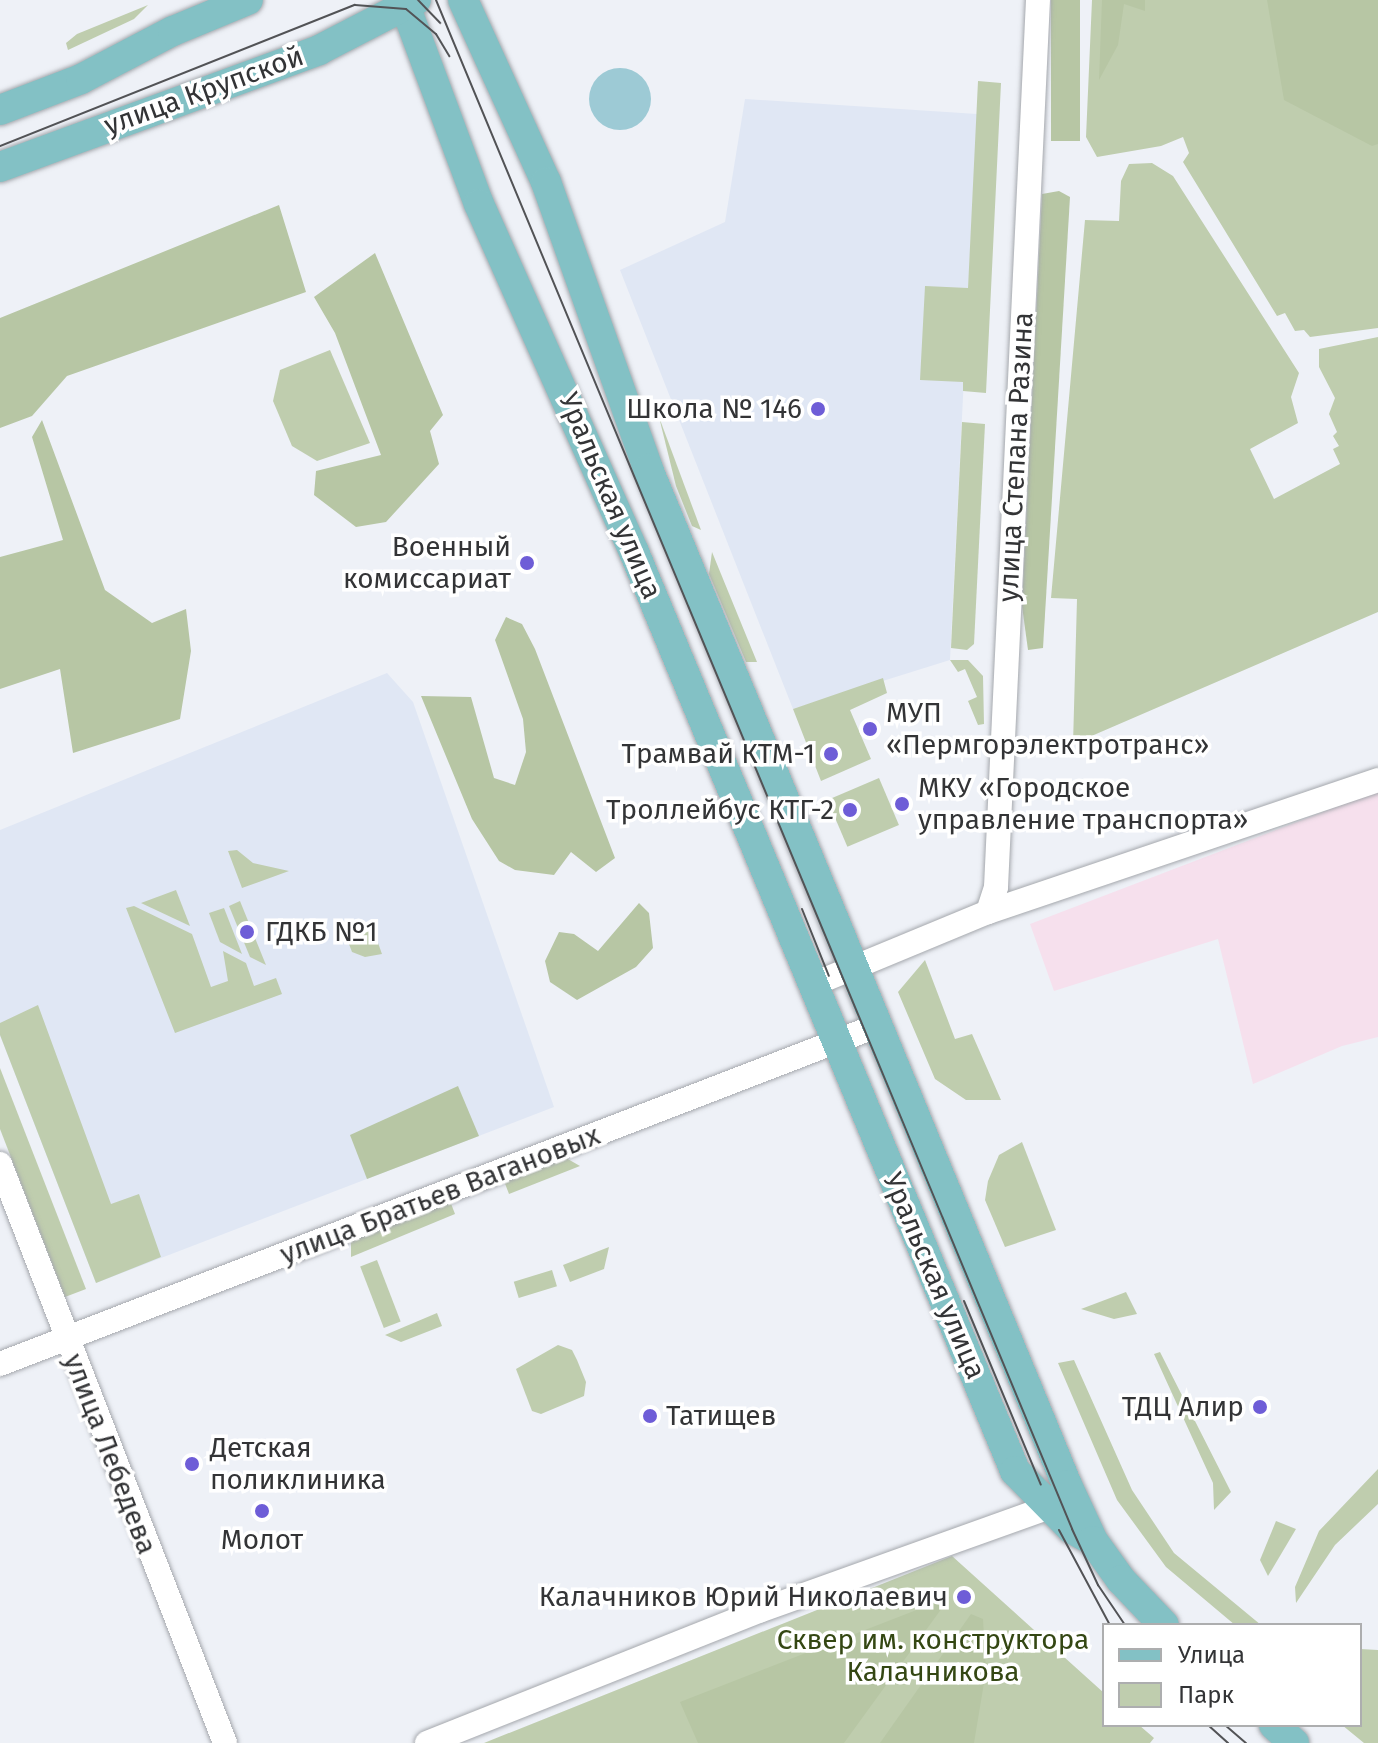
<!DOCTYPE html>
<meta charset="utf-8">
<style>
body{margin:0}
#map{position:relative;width:1378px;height:1743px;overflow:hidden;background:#eef1f7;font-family:"Fira Sans",sans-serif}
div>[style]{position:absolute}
.industrial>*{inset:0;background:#f6e0ed}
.built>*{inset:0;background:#e0e7f4}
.green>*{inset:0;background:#bfcdae;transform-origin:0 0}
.forest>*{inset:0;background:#b7c6a4;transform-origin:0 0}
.water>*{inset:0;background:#9dcad5}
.round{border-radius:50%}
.roads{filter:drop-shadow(0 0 2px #a5a8ad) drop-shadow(0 0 2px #a5a8ad)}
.minor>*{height:24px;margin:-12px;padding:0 12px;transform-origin:12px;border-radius:12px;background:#fff}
.major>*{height:30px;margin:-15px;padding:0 15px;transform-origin:15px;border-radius:15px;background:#83c1c5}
.tram>*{height:2px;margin:-1px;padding:0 1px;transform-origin:1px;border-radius:1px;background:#525356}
.dots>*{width:22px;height:22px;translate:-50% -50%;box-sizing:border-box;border:4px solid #fff;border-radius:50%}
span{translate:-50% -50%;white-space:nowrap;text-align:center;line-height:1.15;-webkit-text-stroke:7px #fff;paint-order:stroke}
.street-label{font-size:28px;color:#333436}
.poi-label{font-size:28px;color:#333436}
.right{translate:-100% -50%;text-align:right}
.left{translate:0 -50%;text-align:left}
.park-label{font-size:28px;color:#344713}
.legend{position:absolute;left:1102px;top:1623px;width:260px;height:104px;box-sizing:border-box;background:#fff;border:2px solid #adaeaf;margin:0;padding:10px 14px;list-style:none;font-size:24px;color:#333436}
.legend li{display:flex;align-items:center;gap:16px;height:40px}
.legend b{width:40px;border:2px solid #adaeaf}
</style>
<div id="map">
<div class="industrial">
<i style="clip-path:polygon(1378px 791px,1378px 1037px,1342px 1046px,1253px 1084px,1218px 939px,1054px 991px,1030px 924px)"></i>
</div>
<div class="built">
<i style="clip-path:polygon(745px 99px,977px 114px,950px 660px,793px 709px,620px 270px,725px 222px)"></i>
<i style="clip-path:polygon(387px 673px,413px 702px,554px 1107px,96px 1283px,0 1035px,0 830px)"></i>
</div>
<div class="green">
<i style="clip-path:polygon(1092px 0,1378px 0,1378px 328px,1310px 337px,1304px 330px,1295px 331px,1285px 313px,1277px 316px,1183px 162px,1189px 153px,1183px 137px,1161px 146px,1097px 157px,1086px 137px)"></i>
<i style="clip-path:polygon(148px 5px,134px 19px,68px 50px,66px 43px,77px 34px)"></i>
<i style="clip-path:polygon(978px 81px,1001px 83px,986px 393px,963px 391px,963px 382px,920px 380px,925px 286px,968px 288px)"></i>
<i style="clip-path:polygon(1152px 163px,1173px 176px,1299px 373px,1291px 397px,1298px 423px,1250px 449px,1274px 499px,1340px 464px,1333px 449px,1339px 446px,1333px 436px,1337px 432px,1329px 414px,1335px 398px,1319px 367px,1319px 349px,1378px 337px,1378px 612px,1073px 744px,1077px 599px,1051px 598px,1085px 220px,1119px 221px,1121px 181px,1129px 164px)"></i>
<i style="clip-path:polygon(330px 350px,370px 443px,317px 461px,292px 446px,273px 401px,280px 370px)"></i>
<i style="clip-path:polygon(659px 417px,701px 530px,692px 526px,676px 486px)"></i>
<i style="clip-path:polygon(962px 422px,985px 424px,974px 644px,967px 650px,951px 648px)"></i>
<i style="clip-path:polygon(712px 552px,757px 662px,746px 662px,709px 574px)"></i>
<i style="clip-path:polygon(950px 660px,968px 660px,983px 676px,984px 724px,978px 725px,968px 701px,977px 697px,965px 669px,958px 672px)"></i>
<i style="clip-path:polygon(883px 678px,887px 693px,850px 710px,871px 759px,821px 781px,793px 709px)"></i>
<i style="left:879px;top:778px;width:51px;height:56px;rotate:67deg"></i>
<i style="clip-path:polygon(237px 850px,253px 863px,289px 871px,242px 888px,228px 851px)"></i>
<i style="clip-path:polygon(176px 890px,190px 926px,141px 903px)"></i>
<i style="clip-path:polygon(240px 901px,266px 965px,250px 957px,229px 906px)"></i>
<i style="clip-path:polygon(134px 906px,192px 934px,211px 987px,228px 981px,223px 951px,246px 963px,254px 986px,276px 978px,282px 994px,175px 1033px,126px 908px)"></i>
<i style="clip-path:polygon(224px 908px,242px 954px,220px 942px,209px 913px)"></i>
<i style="clip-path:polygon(373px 929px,382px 954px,365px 957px,352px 952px,347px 939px)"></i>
<i style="clip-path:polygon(925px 960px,955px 1039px,972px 1034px,1001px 1100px,966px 1100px,935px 1079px,898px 992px)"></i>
<i style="clip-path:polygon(38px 1005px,111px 1204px,139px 1194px,161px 1257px,96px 1283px,0 1035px,0 1023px)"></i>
<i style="clip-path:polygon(0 1068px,86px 1289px,65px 1297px,0 1129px)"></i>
<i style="clip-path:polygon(1022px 1142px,1056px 1230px,1005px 1247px,985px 1200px,988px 1181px,999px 1155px)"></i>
<i style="clip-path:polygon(566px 1158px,580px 1166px,509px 1194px,504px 1181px)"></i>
<i style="clip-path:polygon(450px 1201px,455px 1214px,351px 1257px,351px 1240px)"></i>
<i style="clip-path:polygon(609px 1247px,604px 1269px,570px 1282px,563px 1265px)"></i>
<i style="left:377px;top:1260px;width:66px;height:18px;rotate:69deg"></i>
<i style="left:552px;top:1270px;width:17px;height:40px;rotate:73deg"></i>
<i style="clip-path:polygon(1126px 1292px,1137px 1314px,1114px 1319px,1081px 1309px)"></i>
<i style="clip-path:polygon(437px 1313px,442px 1326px,401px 1342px,385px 1335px)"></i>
<i style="clip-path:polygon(558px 1345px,572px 1350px,577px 1360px,586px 1382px,584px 1396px,541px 1414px,532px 1411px,516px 1369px)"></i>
<i style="clip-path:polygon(1160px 1352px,1231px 1492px,1214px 1510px,1213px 1483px,1154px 1354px)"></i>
<i style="clip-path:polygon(1074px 1360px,1132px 1490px,1174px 1553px,1261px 1625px,1235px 1625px,1166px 1567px,1117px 1500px,1058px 1363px)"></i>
<i style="clip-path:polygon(1378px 1469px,1378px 1504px,1335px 1545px,1296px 1603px,1295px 1587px,1319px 1531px)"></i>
<i style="clip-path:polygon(1276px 1521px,1296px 1529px,1268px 1576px,1260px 1560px)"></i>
<i style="clip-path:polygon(952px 1556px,1104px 1693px,1104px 1725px,1139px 1725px,1154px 1738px,1150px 1743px,484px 1743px)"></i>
<i style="clip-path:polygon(1360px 1649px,1378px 1650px,1378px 1743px,1364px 1743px,1342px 1725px,1360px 1725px)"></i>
</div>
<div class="forest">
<i style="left:1051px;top:0;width:29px;height:141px"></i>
<i style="clip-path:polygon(1102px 0,1145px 0,1145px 11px,1124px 4px,1118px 45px,1099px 80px)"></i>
<i style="clip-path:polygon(1267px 0,1378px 0,1378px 144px,1372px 146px,1284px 100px)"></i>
<i style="clip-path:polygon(1059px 191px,1070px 197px,1043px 648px,1028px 650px,1022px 606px,1042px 194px)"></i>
<i style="clip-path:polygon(279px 205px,306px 292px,67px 376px,32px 416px,0 428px,0 318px)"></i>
<i style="clip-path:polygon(375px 253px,443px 415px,430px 431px,439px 464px,386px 522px,356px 527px,314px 495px,316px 471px,381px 455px,335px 333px,314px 297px)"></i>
<i style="clip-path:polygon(42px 420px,105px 590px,152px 623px,186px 609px,191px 651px,180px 719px,73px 753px,60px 669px,0 689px,0 557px,63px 540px,32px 437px)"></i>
<i style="clip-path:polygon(506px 617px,522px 624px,535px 649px,615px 858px,596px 872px,571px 852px,554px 875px,515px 870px,499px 861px,472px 819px,421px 696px,471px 697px,494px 778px,515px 785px,526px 752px,523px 719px,495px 640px)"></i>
<i style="clip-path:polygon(639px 903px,649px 913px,653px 948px,636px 967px,577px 1000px,550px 982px,545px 961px,559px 932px,574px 934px,598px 951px)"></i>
<i style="clip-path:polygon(458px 1086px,479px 1136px,367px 1179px,350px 1135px)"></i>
<i style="clip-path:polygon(950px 1597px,844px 1743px,698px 1743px,680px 1702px)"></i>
<i style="clip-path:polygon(971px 1614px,983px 1619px,986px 1671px,974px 1743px,880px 1743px)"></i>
</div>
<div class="water">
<i class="round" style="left:589px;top:68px;width:62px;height:62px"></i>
</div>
<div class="roads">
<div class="minor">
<i style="left:988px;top:912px;width:26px;rotate:-72deg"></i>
<i style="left:996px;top:887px;width:888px;rotate:-87.29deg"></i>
<i style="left:814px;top:984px;width:188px;rotate:-22.5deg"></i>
<i style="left:988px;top:912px;width:412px;rotate:-18.7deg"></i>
<i style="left:0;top:1164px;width:621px;rotate:68.76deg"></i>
<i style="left:0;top:1364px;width:942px;rotate:-21.09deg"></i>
<i style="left:427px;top:1743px;width:357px;rotate:-21.7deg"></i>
<i style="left:759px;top:1611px;width:309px;rotate:-19.7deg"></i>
<i style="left:1050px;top:1507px;width:15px;rotate:-48deg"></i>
</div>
<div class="major">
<i style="left:403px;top:0;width:218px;rotate:69.6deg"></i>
<i style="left:479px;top:204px;width:381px;rotate:66deg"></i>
<i style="left:634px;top:552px;width:995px;rotate:67.48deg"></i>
<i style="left:1015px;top:1471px;width:81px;rotate:45.5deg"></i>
<i style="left:1072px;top:1529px;width:23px;rotate:29deg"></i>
<i style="left:463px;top:0;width:200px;rotate:65.5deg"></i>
<i style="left:546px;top:182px;width:305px;rotate:70.4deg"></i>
<i style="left:648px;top:469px;width:1099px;rotate:67.59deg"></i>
<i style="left:1067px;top:1485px;width:62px;rotate:65.1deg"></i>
<i style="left:1093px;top:1541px;width:48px;rotate:54.3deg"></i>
<i style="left:1121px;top:1580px;width:62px;rotate:46.3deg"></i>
<i style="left:0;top:110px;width:87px;rotate:-20.9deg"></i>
<i style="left:81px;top:79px;width:104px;rotate:-27.6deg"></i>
<i style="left:173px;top:31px;width:81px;rotate:-22.5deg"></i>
<i style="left:0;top:167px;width:340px;rotate:-20.1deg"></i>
<i style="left:319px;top:50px;width:109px;rotate:-27.3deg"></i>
<i style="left:1274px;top:1725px;width:27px;rotate:42deg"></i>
</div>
</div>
<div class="tram">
<i style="left:418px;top:0;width:32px;rotate:46deg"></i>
<i style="left:436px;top:0;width:1656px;rotate:67.41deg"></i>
<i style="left:1072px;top:1529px;width:62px;rotate:65.1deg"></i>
<i style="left:1098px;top:1585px;width:48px;rotate:56deg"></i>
<i style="left:0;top:146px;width:382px;rotate:-21.7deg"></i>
<i style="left:355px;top:5px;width:51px;rotate:4.5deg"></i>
<i style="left:406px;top:9px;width:39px;rotate:40deg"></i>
<i style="left:436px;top:34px;width:26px;rotate:59deg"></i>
<i style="left:802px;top:909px;width:72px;rotate:68.1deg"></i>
<i style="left:964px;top:1301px;width:199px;rotate:67.3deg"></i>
<i style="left:1059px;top:1530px;width:108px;rotate:61.8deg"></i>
<i style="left:1208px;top:1725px;width:27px;rotate:42deg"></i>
<i style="left:1225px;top:1725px;width:28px;rotate:41deg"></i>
</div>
<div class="dots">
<i style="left:818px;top:409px;background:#6e5dd7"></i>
<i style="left:527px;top:563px;background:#6e5dd7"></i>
<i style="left:870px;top:729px;background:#6e5dd7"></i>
<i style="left:831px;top:754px;background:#6e5dd7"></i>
<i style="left:902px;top:804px;background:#6e5dd7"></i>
<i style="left:850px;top:810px;background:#6e5dd7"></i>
<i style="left:247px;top:932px;background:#6e5dd7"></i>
<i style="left:1260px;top:1407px;background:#6e5dd7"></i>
<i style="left:650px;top:1416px;background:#6e5dd7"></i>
<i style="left:192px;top:1464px;background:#6e5dd7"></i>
<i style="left:262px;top:1511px;background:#6e5dd7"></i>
<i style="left:964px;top:1597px;background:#6e5dd7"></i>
</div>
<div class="street-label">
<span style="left:204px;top:91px;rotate:-20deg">улица Крупской</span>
<span style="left:1016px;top:457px;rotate:-87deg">улица Степана Разина</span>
<span style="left:610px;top:496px;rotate:67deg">Уральская улица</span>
<span style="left:440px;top:1195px;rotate:-21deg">улица Братьев Вагановых</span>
<span style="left:934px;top:1276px;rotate:67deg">Уральская улица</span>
<span style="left:110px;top:1454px;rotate:69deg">улица Лебедева</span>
</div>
<div class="poi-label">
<span class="right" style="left:802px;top:409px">Школа № 146</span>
<span class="right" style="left:511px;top:563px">Военный<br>комиссариат</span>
<span class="left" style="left:886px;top:729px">МУП<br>«Пермгорэлектротранс»</span>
<span class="right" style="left:815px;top:754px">Трамвай КТМ-1</span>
<span class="left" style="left:918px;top:804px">МКУ «Городское<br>управление транспорта»</span>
<span class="right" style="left:834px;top:810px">Троллейбус КТГ-2</span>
<span class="left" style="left:265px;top:932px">ГДКБ №1</span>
<span class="right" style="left:1244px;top:1407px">ТДЦ Алир</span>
<span class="left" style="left:666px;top:1416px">Татищев</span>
<span class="left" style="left:210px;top:1464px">Детская<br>поликлиника</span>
<span style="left:262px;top:1540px">Молот</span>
<span class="right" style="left:948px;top:1597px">Калачников Юрий Николаевич</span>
</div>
<div class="park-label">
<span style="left:933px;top:1656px">Сквер им. конструктора<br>Калачникова</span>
</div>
<ul class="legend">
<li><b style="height:10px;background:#83c1c5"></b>Улица</li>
<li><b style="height:22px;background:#bfcdae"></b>Парк</li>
</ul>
</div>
